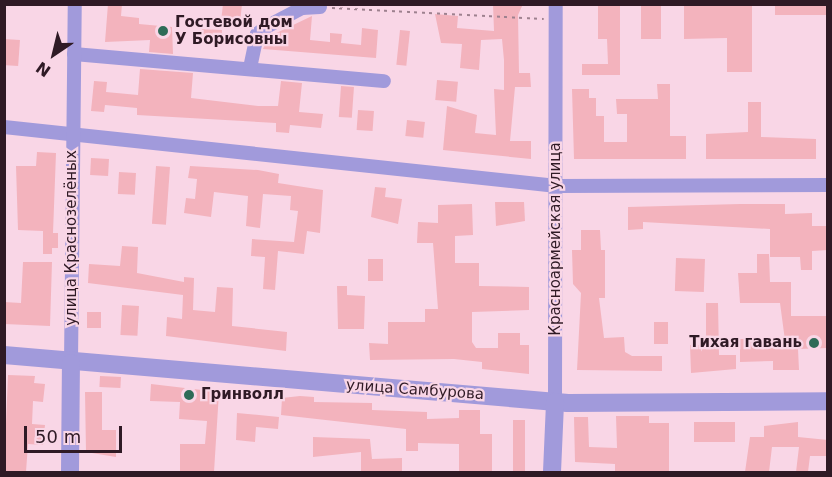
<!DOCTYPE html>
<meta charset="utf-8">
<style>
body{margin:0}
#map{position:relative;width:832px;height:477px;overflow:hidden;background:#f9d6e6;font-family:"DejaVu Sans",sans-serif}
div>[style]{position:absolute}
.building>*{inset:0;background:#f3b3bd;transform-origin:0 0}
.path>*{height:2px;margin-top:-1px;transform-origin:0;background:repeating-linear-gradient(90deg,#9e818f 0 3px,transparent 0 7.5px)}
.minor>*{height:14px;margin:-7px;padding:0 7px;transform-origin:7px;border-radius:7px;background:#a19adb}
.tertiary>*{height:18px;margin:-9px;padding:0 9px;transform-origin:9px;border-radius:9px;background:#a19adb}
.dots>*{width:16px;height:16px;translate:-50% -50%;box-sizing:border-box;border:3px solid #f9d6e6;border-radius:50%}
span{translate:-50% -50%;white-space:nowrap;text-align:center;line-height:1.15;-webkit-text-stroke:4.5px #f9d6e6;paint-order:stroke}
.poi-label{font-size:15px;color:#2f1a25;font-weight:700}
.left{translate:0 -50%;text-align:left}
.right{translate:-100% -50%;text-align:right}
.street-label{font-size:15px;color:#2f1a25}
.frame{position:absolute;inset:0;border:6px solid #2f1a25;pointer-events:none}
.north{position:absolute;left:24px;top:24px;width:60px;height:60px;-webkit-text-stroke:4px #f9d6e6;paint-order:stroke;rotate:215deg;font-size:16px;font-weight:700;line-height:24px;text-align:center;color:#2f1a25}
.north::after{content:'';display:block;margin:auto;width:21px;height:27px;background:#2f1a25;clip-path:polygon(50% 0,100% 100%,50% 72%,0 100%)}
.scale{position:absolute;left:24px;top:426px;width:98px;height:27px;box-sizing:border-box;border:3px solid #2f1a25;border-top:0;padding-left:8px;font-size:18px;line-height:21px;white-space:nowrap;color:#2f1a25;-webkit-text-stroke:4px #f9d6e6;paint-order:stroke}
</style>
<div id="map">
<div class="building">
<i style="clip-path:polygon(108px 4px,122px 4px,121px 16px,139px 18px,139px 24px,172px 27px,173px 54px,149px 52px,150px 40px,105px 42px)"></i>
<i style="clip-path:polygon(223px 4px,242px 4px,240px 23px,221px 22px)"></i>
<i style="clip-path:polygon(493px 4px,523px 4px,518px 15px,519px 73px,530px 73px,531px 87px,515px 87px,510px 141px,531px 141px,531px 159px,443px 150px,447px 106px,477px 115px,475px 133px,496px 135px,494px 89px,504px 90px,504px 60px,502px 39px,481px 40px,479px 70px,460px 68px,462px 44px,441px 43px,435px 14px,458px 16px,457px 28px,494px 31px)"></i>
<i style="clip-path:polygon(598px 4px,620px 4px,620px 75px,582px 75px,582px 64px,608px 64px,607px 39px,598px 39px)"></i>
<i style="left:641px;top:4px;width:20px;height:35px"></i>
<i style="clip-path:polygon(684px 4px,752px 4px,752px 72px,727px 72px,727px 38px,684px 39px)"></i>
<i style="left:775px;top:4px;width:53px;height:11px"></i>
<i style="clip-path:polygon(312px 16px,310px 40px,330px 42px,330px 33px,342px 34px,341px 43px,361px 45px,362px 28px,378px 30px,376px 58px,263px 49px,268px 37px)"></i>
<i style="left:202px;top:29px;width:20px;height:14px;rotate:3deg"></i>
<i style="left:400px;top:30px;width:10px;height:35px;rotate:6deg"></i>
<i style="left:4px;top:39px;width:16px;height:26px;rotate:4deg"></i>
<i style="clip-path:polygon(140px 69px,193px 73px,191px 98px,258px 106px,278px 106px,281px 81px,302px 83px,299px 112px,323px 114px,321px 128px,290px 125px,289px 133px,276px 132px,276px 123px,137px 115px,137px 108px,105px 105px,104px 112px,91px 111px,94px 81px,107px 82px,106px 92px,138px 95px)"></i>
<i style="left:437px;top:80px;width:21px;height:20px;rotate:5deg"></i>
<i style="clip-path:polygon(657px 84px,670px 84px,670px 136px,686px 136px,686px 159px,574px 159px,572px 89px,589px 89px,589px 98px,596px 98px,596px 116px,604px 116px,604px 142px,627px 142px,627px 114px,617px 114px,616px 99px,658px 99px)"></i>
<i style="left:341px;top:86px;width:13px;height:31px;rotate:4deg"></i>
<i style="clip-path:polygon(748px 102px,761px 102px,761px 137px,816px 139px,816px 159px,706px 159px,706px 134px,748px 132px)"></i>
<i style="left:358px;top:110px;width:16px;height:20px;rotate:4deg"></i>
<i style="left:407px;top:120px;width:18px;height:16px;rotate:6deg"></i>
<i style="clip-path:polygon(37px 152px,56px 153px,53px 233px,58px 233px,58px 248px,52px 248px,52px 254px,43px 254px,43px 231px,18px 230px,16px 166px,36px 166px)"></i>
<i style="left:91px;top:158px;width:18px;height:17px;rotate:3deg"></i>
<i style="left:156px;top:166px;width:14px;height:58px;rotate:4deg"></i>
<i style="clip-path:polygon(190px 166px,258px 170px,279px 174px,278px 183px,323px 190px,320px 233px,307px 231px,304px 254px,278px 251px,275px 290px,263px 289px,265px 257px,251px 256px,252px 239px,294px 242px,298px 211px,290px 210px,291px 196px,263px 194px,260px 228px,246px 226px,248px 196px,214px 192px,211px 217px,184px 213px,186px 198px,195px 199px,197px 179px,188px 178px)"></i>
<i style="left:119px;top:172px;width:17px;height:22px;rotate:3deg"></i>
<i style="clip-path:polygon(375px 187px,386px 188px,385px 197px,402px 199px,398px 224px,371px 217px)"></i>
<i style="clip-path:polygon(495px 202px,524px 202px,525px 221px,496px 226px)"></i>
<i style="clip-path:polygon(472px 204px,473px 235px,455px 236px,455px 263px,479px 263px,479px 286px,529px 287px,529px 310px,472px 312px,472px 342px,476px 348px,498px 348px,498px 333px,520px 333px,520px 345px,529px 345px,529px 374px,482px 369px,482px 362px,454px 359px,370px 360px,369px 343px,388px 344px,388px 322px,425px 322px,425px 309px,438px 309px,433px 243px,417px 243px,418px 222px,438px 223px,438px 205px)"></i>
<i style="clip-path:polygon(740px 204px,785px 204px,785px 214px,812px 213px,812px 226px,828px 226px,828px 250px,812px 251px,812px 270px,801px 270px,800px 257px,770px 257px,770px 229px,643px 222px,643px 229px,628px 230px,628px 207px)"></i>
<i style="clip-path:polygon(581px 230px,600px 230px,601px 250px,605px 250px,605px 298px,599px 298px,604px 338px,624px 337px,625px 352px,632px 356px,662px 356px,662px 371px,577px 370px,581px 293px,573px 284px,572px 250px,581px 250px)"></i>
<i style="clip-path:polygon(122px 246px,138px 247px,137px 273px,184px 282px,184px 277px,194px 278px,193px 310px,215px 312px,217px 287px,233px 288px,232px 326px,287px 332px,286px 351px,166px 336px,167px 317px,182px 319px,183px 295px,88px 283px,89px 264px,120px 266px)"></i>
<i style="clip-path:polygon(757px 254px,769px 254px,770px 282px,791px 282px,791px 316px,827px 316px,827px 348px,798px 349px,799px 370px,773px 370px,773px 361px,740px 362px,740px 339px,753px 339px,753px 347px,786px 348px,780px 303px,740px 303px,738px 273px,757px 273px)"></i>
<i style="left:676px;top:258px;width:29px;height:33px;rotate:2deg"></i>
<i style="left:368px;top:259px;width:15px;height:22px"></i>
<i style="clip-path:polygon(23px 262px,52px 262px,50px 326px,4px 324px,4px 302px,21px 303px)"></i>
<i style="clip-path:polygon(337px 286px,347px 286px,347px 295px,365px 296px,364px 329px,338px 329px)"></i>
<i style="clip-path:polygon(706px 303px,718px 303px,719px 355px,736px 355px,736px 369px,691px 373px,690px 345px,706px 345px)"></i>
<i style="left:122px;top:305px;width:17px;height:30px;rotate:3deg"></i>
<i style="left:87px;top:312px;width:14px;height:16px"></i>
<i style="left:654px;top:322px;width:14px;height:22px"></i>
<i style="clip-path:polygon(8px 375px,35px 376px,34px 383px,45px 384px,43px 402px,33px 401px,32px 424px,45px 425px,43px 445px,28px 444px,26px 472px,4px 472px)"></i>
<i style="left:100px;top:376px;width:21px;height:11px;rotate:3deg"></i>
<i style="clip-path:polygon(151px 384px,219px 392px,214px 472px,180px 472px,180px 444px,205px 444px,207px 421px,179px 419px,180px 402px,150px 401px)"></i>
<i style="clip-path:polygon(85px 392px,102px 392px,102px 430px,116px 430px,116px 457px,86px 452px)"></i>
<i style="clip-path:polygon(300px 396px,314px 397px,314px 402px,372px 403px,372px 410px,427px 412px,427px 419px,459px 418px,459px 410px,480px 410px,480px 434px,492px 434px,492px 472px,459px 472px,459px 444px,418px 443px,418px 451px,406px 451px,406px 429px,281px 415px,282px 398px)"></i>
<i style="clip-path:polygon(237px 413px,279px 417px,278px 429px,256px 427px,255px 442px,236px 440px)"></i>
<i style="clip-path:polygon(616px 416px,649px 416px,649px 423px,669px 423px,669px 472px,615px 472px,615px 464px,575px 462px,574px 417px,588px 417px,589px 447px,617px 448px)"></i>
<i style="left:513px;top:420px;width:12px;height:52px"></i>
<i style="left:694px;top:422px;width:41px;height:20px"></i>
<i style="clip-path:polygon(798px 422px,798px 437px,828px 440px,828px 456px,810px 456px,808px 472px,796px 472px,799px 447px,772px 447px,769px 472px,745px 472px,750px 437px,764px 437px,764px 426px)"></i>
<i style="clip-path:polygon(313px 437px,370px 439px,372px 459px,402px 458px,402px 472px,361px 472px,361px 452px,313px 457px)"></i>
</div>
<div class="path">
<i style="left:332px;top:8px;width:212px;rotate:3deg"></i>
</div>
<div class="minor">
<i style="left:74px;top:54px;width:311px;rotate:5deg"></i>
<i style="left:250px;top:68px;width:35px;rotate:-78deg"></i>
<i style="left:257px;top:34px;width:11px;rotate:-38deg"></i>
<i style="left:266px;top:27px;width:41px;rotate:-27.8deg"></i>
<i style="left:302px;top:8px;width:18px;rotate:-3deg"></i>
<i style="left:4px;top:127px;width:556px;rotate:6.09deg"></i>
<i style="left:557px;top:186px;width:271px;rotate:-0.2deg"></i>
<i style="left:71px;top:363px;width:359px;rotate:-89.4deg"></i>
<i style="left:555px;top:402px;width:398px;rotate:-89.9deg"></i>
</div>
<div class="tertiary">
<i style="left:4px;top:355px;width:566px;rotate:4.86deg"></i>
<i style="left:568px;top:403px;width:260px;rotate:-0.4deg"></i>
<i style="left:70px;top:472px;width:109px;rotate:-89.5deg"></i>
<i style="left:552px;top:472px;width:70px;rotate:-87.5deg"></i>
</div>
<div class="dots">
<i style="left:163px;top:31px;background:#2e6b57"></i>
<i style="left:814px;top:343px;background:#2e6b57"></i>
<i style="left:189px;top:395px;background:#2e6b57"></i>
</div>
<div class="poi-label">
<span class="left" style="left:175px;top:31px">Гостевой дом<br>У Борисовны</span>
<span class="right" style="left:802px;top:343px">Тихая гавань</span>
<span class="left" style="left:201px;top:395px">Гринволл</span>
</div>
<div class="street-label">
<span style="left:72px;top:238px;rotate:-90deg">улица Краснозелёных</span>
<span style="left:556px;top:239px;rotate:-90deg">Красноармейская улица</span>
<span style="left:415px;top:390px;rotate:4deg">улица Самбурова</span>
</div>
<div class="frame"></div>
<div class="north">N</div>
<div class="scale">50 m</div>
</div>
